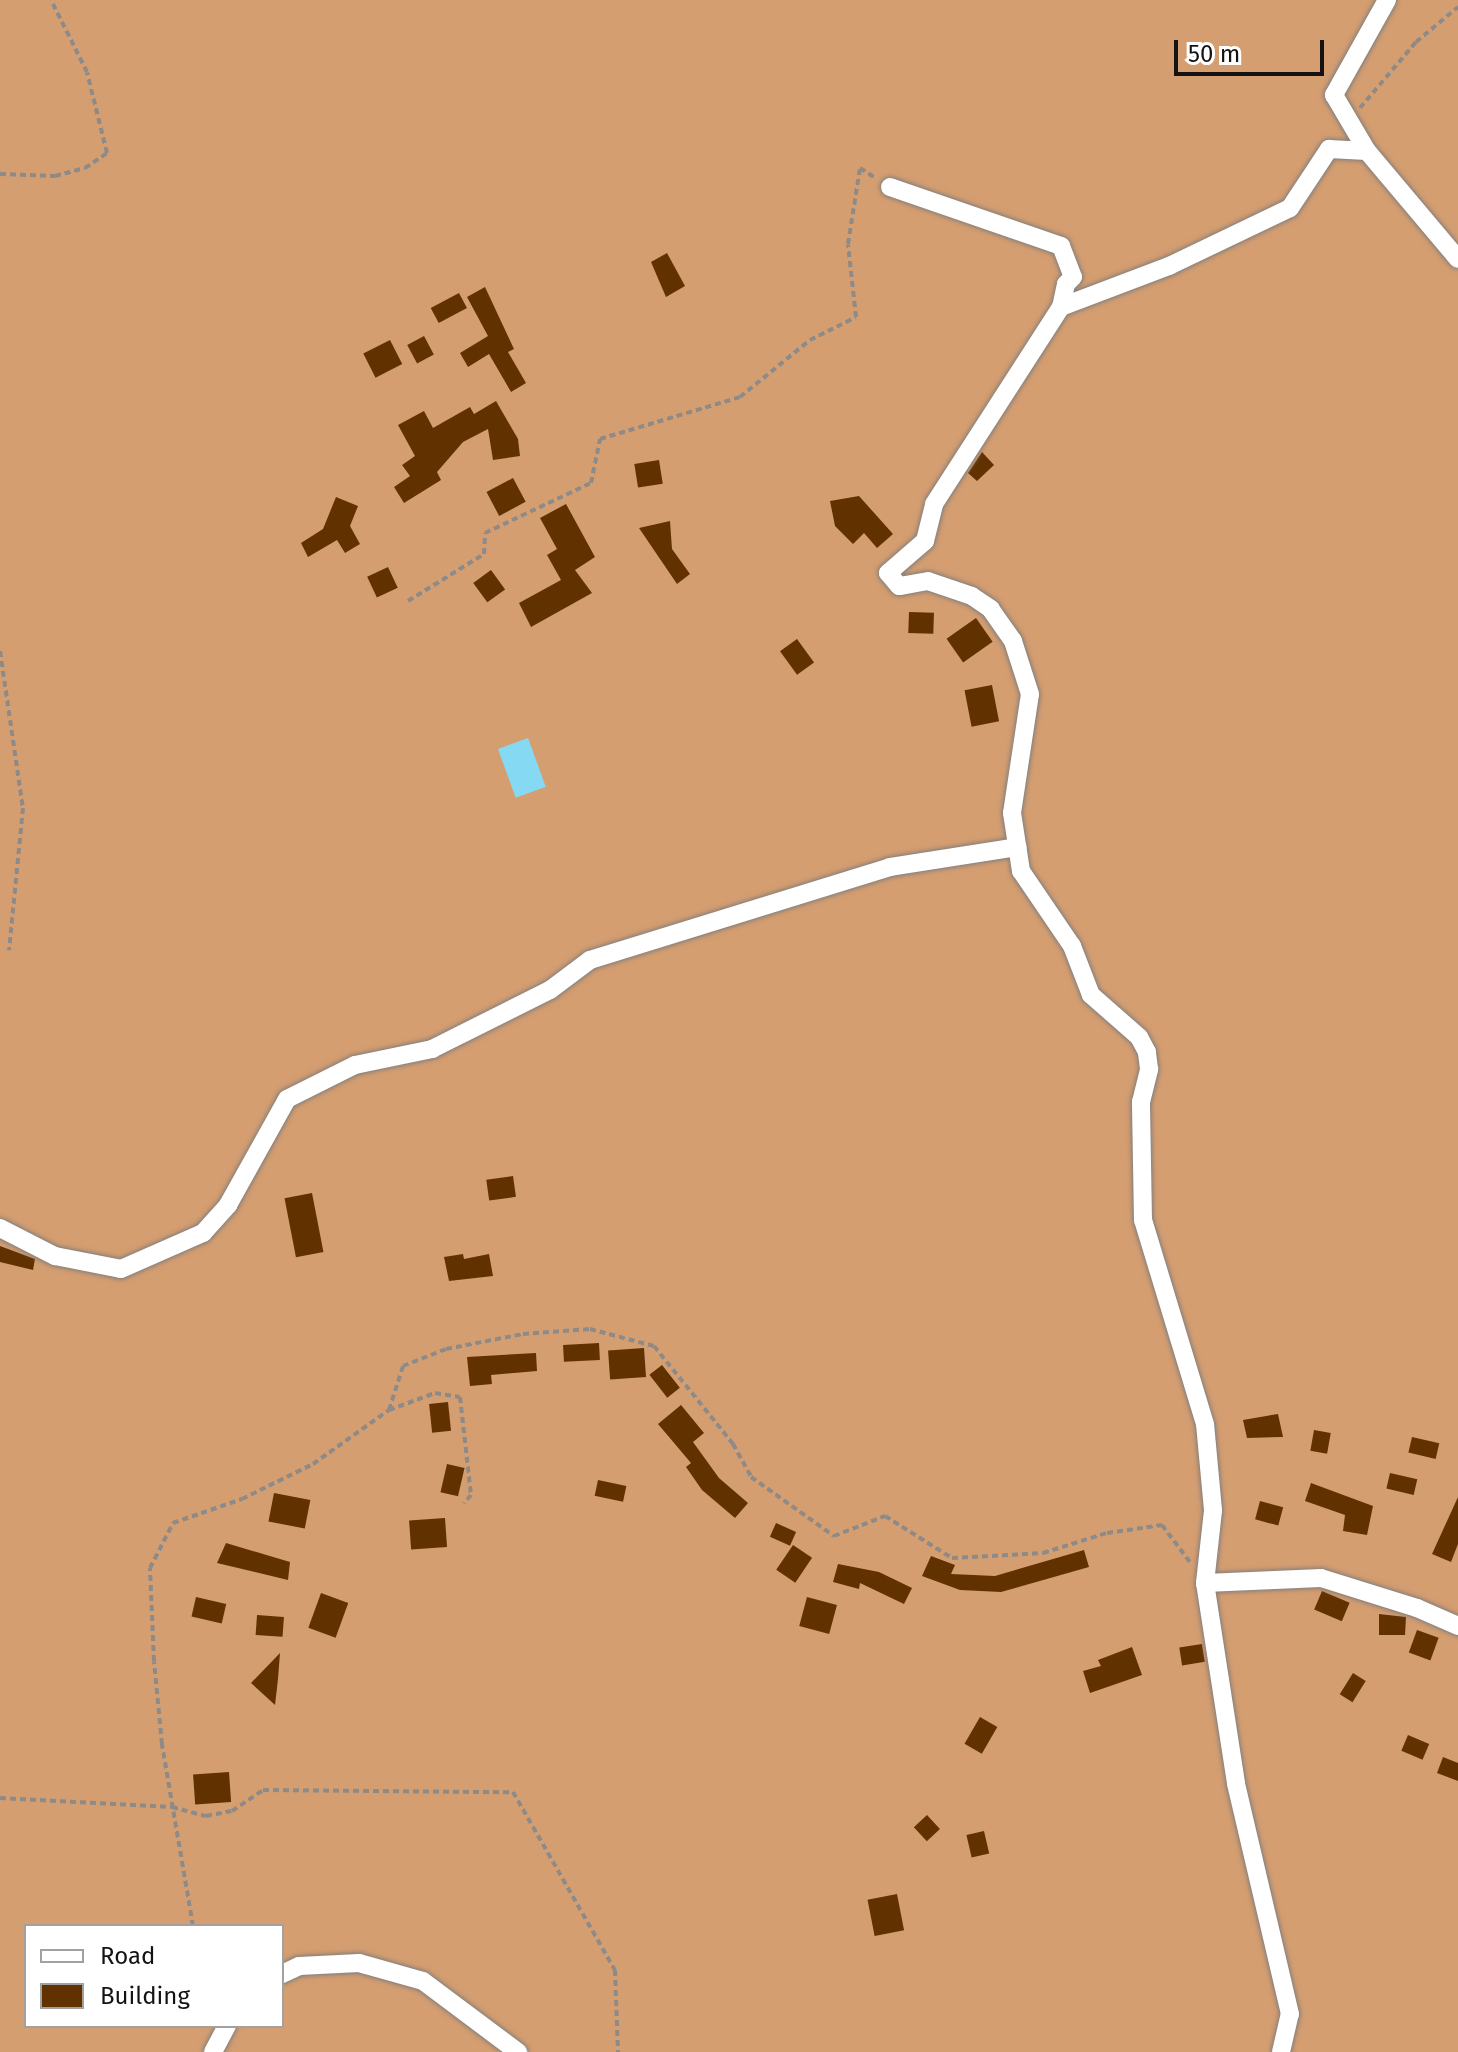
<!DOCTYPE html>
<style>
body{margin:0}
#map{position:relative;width:1458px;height:2052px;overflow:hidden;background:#e8e2de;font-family:"Fira Sans",sans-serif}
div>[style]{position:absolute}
.forest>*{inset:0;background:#d49e71}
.water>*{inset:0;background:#86d9f2;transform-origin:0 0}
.building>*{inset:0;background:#613200;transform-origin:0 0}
.path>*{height:4px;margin-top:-2px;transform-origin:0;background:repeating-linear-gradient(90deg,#8e8a87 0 6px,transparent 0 10px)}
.roads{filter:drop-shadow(0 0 2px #847f7b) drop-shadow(0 0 2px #847f7b)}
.minor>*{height:18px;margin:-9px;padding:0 9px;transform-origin:9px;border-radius:9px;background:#fff}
span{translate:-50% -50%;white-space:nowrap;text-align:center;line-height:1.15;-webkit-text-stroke:8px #fff;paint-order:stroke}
.legend{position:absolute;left:24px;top:1924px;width:260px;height:104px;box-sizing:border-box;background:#fff;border:2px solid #a1a1a0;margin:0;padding:10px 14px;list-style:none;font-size:24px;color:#151312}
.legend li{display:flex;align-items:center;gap:16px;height:40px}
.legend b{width:40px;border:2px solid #a1a1a0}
.scale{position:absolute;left:1174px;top:40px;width:150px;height:36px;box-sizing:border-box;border:4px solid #151312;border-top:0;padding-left:10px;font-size:24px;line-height:28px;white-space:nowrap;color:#151312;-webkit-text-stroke:6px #fff;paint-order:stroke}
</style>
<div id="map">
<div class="forest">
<i style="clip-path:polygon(evenodd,0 0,1458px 0,1458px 2052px,0 2052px,0 0,26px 1926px,282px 1926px,282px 2026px,26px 2026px,26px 1926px)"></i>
</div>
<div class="water">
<i style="left:528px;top:738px;width:52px;height:32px;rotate:70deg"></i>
</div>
<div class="building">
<i style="clip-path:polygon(667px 253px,685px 286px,666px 297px,651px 262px)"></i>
<i style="clip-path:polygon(485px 287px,514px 349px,508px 352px,526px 383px,511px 392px,489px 354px,468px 367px,460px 353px,488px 336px,467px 297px)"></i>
<i style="left:459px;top:293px;width:17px;height:32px;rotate:62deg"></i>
<i style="left:424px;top:336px;width:21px;height:19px;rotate:62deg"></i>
<i style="left:390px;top:340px;width:27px;height:30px;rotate:63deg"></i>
<i style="clip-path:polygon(496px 401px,518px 439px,520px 456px,493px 460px,488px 429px,463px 442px,437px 472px,441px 480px,404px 503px,394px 487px,410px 476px,402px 465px,415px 456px,398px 425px,424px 411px,433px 428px,470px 407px,474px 414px)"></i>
<i style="clip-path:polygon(982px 452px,994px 465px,977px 481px,968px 473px)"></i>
<i style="left:659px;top:460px;width:24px;height:25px;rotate:81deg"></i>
<i style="left:513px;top:478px;width:27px;height:30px;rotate:62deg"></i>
<i style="clip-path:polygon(859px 496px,893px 534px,877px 548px,864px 533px,853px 544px,835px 526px,830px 501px)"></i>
<i style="clip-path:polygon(336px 497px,358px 506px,350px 526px,360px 544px,345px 553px,337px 540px,308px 557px,301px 543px,323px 529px)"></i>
<i style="clip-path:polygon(566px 504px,595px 557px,575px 570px,592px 593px,531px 627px,519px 603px,561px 580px,547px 555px,557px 549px,540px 518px)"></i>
<i style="clip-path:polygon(670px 521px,672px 549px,690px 574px,677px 584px,639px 528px)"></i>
<i style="left:388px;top:567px;width:23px;height:23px;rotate:65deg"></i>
<i style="left:491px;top:570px;width:24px;height:22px;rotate:54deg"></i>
<i style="left:909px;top:612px;width:25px;height:21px;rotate:2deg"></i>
<i style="left:976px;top:618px;width:29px;height:36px;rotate:55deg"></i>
<i style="left:797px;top:639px;width:29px;height:21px;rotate:54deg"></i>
<i style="left:992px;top:685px;width:37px;height:28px;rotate:79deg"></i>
<i style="left:513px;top:1176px;width:21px;height:27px;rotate:82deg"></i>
<i style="left:312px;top:1193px;width:60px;height:28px;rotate:79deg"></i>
<i style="clip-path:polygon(0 1246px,35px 1259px,33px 1270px,0 1262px)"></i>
<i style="clip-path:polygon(463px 1254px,464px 1259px,489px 1254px,493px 1276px,449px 1281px,444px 1257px)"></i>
<i style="left:599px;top:1343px;width:17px;height:36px;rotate:87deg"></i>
<i style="left:644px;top:1348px;width:29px;height:36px;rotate:86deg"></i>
<i style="clip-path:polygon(536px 1353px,537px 1371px,491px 1375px,492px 1384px,470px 1386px,467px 1357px)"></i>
<i style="left:662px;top:1365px;width:29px;height:16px;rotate:52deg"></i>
<i style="left:448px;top:1402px;width:29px;height:19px;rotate:84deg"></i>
<i style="clip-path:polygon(681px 1405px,704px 1433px,693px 1442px,719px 1478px,748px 1503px,735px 1518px,702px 1490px,686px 1467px,691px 1463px,658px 1424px)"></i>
<i style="clip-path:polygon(1278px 1414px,1283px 1437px,1247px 1438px,1243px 1420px)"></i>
<i style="left:1314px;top:1430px;width:17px;height:21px;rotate:10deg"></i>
<i style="left:1412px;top:1437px;width:28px;height:16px;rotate:13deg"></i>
<i style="left:447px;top:1464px;width:18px;height:29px;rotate:13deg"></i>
<i style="left:1390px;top:1473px;width:28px;height:16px;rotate:13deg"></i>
<i style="left:598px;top:1480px;width:29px;height:16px;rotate:12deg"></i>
<i style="clip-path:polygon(1311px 1483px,1373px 1506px,1367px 1535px,1343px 1531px,1345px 1515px,1305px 1501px)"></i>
<i style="left:274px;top:1493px;width:37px;height:29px;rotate:11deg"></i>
<i style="clip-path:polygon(1458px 1497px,1458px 1544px,1451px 1562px,1432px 1554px)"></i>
<i style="left:1260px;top:1501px;width:24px;height:19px;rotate:15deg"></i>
<i style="left:445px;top:1518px;width:29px;height:36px;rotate:86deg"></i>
<i style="left:776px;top:1523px;width:22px;height:15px;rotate:24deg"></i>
<i style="clip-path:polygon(226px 1543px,290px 1562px,288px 1580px,217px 1563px)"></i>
<i style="left:793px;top:1545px;width:23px;height:30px;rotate:34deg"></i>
<i style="clip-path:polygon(1084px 1550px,1089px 1567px,1001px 1592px,960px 1590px,922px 1576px,931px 1556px,955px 1565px,951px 1574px,995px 1576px)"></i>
<i style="clip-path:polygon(838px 1564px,879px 1572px,912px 1588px,904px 1604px,860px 1583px,859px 1589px,833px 1582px)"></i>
<i style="left:1322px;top:1591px;width:30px;height:20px;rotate:23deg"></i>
<i style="left:321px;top:1593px;width:29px;height:37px;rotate:20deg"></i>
<i style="left:196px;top:1597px;width:31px;height:20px;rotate:13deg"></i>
<i style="left:807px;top:1597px;width:31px;height:30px;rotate:15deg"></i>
<i style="clip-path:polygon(1379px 1614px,1406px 1617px,1405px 1635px,1379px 1635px)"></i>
<i style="left:257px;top:1615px;width:27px;height:20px;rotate:4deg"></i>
<i style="left:1417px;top:1630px;width:23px;height:24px;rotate:20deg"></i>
<i style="left:1202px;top:1644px;width:18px;height:23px;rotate:81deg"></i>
<i style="clip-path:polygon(1132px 1647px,1142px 1675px,1090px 1693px,1083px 1671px,1101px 1666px,1098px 1660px)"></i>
<i style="clip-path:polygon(280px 1653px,278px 1679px,275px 1705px,251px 1683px)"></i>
<i style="left:1353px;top:1673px;width:15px;height:25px;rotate:32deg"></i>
<i style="left:980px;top:1717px;width:20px;height:31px;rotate:30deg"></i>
<i style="left:1408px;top:1735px;width:23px;height:17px;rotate:23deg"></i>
<i style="clip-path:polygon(1443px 1757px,1458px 1763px,1458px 1781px,1437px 1773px)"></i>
<i style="left:229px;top:1772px;width:30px;height:36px;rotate:86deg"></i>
<i style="left:927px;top:1815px;width:19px;height:18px;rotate:47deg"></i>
<i style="left:984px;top:1831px;width:23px;height:18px;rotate:77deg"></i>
<i style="left:897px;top:1894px;width:37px;height:30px;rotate:79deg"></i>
</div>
<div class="path">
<i style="left:1360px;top:108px;width:87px;rotate:-49.7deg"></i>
<i style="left:1416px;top:42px;width:55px;rotate:-39.8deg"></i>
<i style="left:0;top:174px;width:55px;rotate:2.1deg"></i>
<i style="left:55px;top:176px;width:31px;rotate:-15deg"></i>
<i style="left:85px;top:168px;width:27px;rotate:-34deg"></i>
<i style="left:107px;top:153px;width:83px;rotate:-103.9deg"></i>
<i style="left:87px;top:72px;width:80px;rotate:-116.6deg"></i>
<i style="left:408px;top:601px;width:89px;rotate:-31.7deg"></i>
<i style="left:484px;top:554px;width:21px;rotate:-87deg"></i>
<i style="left:485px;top:533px;width:117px;rotate:-25.3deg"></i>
<i style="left:591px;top:483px;width:45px;rotate:-78.4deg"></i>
<i style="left:600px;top:439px;width:146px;rotate:-16.7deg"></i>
<i style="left:740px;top:397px;width:90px;rotate:-39.2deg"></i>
<i style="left:810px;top:340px;width:51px;rotate:-26.6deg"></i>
<i style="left:856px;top:317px;width:73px;rotate:-96.3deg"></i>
<i style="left:848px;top:244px;width:77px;rotate:-81deg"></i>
<i style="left:860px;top:168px;width:17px;rotate:33deg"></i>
<i style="left:0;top:651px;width:159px;rotate:81.7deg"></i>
<i style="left:23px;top:808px;width:143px;rotate:95.6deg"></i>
<i style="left:389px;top:1410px;width:46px;rotate:-72.3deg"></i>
<i style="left:403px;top:1366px;width:46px;rotate:-21.6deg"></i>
<i style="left:446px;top:1349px;width:78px;rotate:-11deg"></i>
<i style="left:523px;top:1334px;width:67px;rotate:-4.3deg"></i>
<i style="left:590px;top:1329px;width:66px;rotate:14.9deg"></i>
<i style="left:654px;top:1346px;width:126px;rotate:51.1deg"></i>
<i style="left:733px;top:1444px;width:38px;rotate:61deg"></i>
<i style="left:751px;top:1477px;width:102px;rotate:35.4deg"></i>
<i style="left:834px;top:1536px;width:55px;rotate:-21.4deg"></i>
<i style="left:885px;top:1516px;width:79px;rotate:32.1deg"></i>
<i style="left:952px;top:1558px;width:91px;rotate:-3.1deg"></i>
<i style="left:1043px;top:1553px;width:67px;rotate:-17.4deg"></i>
<i style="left:1107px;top:1533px;width:56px;rotate:-8.3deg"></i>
<i style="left:1162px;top:1525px;width:46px;rotate:52.9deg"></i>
<i style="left:0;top:1798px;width:172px;rotate:3deg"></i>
<i style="left:172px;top:1807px;width:35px;rotate:15deg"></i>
<i style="left:206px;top:1816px;width:26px;rotate:-11deg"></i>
<i style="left:232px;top:1811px;width:37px;rotate:-34deg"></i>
<i style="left:263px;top:1790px;width:250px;rotate:0.5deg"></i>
<i style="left:513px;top:1792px;width:205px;rotate:60.2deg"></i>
<i style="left:615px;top:1970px;width:82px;rotate:87.9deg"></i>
<i style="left:193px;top:1926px;width:185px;rotate:-99.7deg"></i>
<i style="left:162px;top:1744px;width:83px;rotate:-95.5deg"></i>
<i style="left:154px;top:1661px;width:93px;rotate:-92.5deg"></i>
<i style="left:150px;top:1568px;width:51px;rotate:-62.9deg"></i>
<i style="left:173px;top:1523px;width:73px;rotate:-19.2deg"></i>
<i style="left:242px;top:1499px;width:79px;rotate:-26.2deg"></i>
<i style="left:313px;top:1464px;width:93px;rotate:-35.4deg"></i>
<i style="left:389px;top:1410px;width:49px;rotate:-20.3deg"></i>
<i style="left:435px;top:1393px;width:25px;rotate:9deg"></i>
<i style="left:460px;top:1397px;width:99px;rotate:83.6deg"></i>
<i style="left:471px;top:1495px;width:11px;rotate:131deg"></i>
</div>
<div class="roads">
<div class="minor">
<i style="left:1387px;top:0;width:109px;rotate:119.2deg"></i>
<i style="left:1334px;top:95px;width:65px;rotate:59.5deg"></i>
<i style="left:1367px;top:151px;width:141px;rotate:49.9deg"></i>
<i style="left:890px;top:187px;width:181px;rotate:19deg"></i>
<i style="left:1061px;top:246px;width:33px;rotate:69deg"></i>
<i style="left:1073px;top:277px;width:10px;rotate:135deg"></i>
<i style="left:1066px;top:284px;width:24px;rotate:102deg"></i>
<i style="left:0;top:1228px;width:62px;rotate:27deg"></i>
<i style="left:55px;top:1256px;width:67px;rotate:11.1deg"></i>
<i style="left:121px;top:1269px;width:90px;rotate:-23.7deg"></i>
<i style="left:203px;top:1233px;width:38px;rotate:-48deg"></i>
<i style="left:228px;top:1205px;width:121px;rotate:-60.9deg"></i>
<i style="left:287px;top:1099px;width:76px;rotate:-26.6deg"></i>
<i style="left:355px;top:1065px;width:79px;rotate:-11.7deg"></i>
<i style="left:432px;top:1049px;width:132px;rotate:-26.6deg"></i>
<i style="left:550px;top:990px;width:50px;rotate:-36.9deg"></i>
<i style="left:590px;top:960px;width:314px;rotate:-17.2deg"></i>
<i style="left:890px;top:867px;width:129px;rotate:-8.9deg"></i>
<i style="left:1205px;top:1583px;width:116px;rotate:-2.5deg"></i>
<i style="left:1321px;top:1578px;width:101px;rotate:17.4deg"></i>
<i style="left:1417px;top:1608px;width:45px;rotate:23.7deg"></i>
<i style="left:282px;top:1974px;width:19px;rotate:-25deg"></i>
<i style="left:299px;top:1966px;width:60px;rotate:-2.9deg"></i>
<i style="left:359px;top:1963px;width:66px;rotate:15.7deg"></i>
<i style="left:423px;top:1981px;width:119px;rotate:36.8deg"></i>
<i style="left:213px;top:2052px;width:30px;rotate:-62deg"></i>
<i style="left:1281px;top:2052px;width:39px;rotate:-77deg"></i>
<i style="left:1290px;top:2014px;width:237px;rotate:-103.2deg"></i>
<i style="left:1236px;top:1783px;width:202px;rotate:-98.8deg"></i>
<i style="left:1205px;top:1583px;width:73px;rotate:-83.7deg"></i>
<i style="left:1213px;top:1510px;width:86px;rotate:-95.3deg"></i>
<i style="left:1205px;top:1424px;width:213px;rotate:-106.9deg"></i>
<i style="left:1143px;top:1220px;width:118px;rotate:-91deg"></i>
<i style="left:1141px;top:1102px;width:34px;rotate:-76deg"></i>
<i style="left:1149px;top:1069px;width:17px;rotate:-97deg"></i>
<i style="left:1147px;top:1052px;width:17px;rotate:-118deg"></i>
<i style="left:1139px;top:1037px;width:64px;rotate:-138.8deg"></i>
<i style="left:1091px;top:995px;width:53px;rotate:-111.2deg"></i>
<i style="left:1072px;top:946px;width:91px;rotate:-124.2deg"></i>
<i style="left:1021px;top:871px;width:59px;rotate:-98.8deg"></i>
<i style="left:1012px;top:813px;width:120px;rotate:-81.4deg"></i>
<i style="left:1030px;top:694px;width:56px;rotate:-107.8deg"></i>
<i style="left:1013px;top:641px;width:39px;rotate:-125deg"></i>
<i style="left:991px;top:609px;width:23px;rotate:-146deg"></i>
<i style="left:972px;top:596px;width:46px;rotate:-161.2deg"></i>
<i style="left:928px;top:581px;width:29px;rotate:170deg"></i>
<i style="left:899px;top:586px;width:17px;rotate:-130deg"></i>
<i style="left:888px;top:573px;width:49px;rotate:-40.9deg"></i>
<i style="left:925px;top:541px;width:38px;rotate:-76deg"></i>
<i style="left:934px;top:504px;width:234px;rotate:-57.2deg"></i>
<i style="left:1061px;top:307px;width:116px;rotate:-20.8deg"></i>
<i style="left:1169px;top:266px;width:134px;rotate:-25.6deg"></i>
<i style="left:1290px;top:208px;width:71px;rotate:-56.5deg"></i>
<i style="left:1329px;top:149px;width:38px;rotate:3deg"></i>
</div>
</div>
<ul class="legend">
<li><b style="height:10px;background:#fff"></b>Road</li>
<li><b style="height:22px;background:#613200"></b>Building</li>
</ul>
<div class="scale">50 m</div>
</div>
